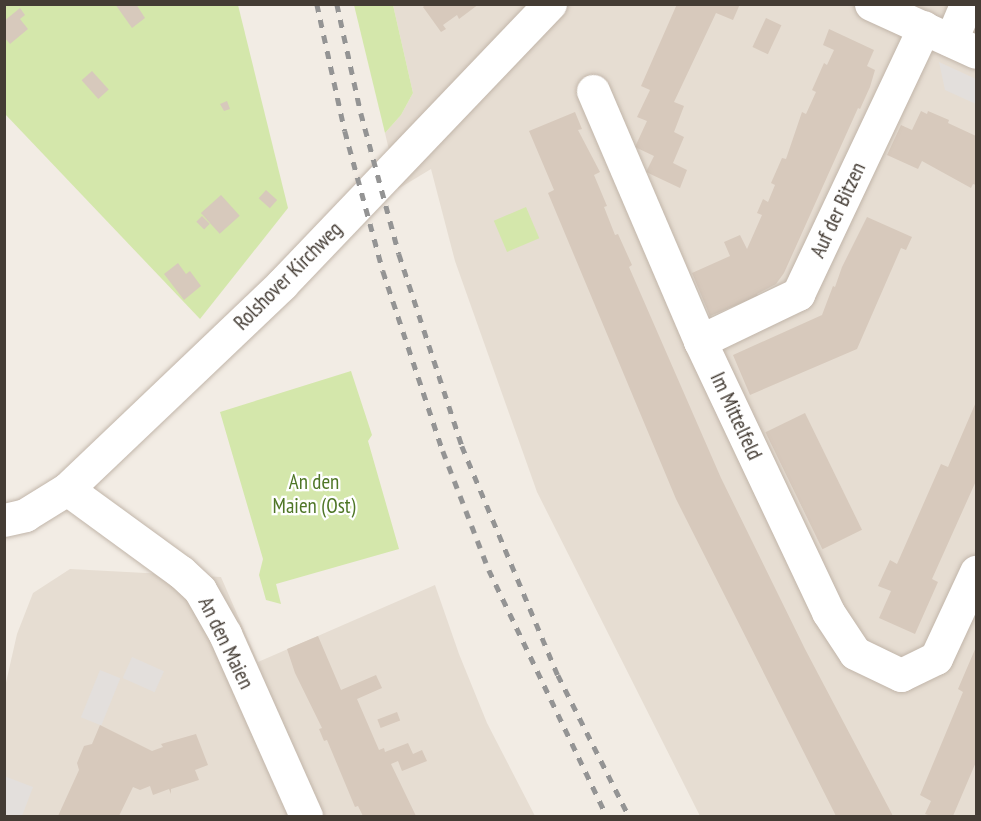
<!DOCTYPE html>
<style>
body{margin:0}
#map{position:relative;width:981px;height:821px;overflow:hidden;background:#f2ece4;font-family:"PT Sans Narrow",sans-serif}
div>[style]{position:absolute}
.residential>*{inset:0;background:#e6ddd2}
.green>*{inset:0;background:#d4e7ab;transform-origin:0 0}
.parking>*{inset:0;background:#e3dfdc;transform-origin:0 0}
.building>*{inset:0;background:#d7c9bc;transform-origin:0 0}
.roads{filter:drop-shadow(0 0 2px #c1b5a9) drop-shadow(0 0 2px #c1b5a9)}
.minor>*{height:33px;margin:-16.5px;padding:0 16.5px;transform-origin:16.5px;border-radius:16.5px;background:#fff}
.tertiary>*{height:33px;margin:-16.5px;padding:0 16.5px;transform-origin:16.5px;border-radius:16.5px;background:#fff}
.rail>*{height:4.5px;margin-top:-2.25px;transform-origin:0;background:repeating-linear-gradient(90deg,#949494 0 8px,transparent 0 16px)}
span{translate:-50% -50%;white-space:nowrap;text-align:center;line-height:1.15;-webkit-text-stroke:4.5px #fff;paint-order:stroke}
.street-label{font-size:21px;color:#443c34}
.park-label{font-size:21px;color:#4f7627}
.frame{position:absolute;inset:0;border:6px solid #443c34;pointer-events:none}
</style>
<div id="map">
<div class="residential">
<i style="clip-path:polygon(393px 5px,976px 5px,976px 816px,700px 816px,537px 492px,455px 261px,431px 169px,398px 189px,385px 133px,401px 115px,413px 93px)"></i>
<i style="clip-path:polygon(70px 569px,221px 577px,258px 662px,435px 585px,459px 654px,487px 723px,535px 816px,5px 816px,5px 687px,17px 634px,33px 593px)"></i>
</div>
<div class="green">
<i style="clip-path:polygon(5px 5px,238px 5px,288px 208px,200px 319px,5px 114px)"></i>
<i style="clip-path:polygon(354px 5px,393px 5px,413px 93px,401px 115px,385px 133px)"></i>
<i style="left:526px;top:207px;width:34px;height:35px;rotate:67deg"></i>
<i style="clip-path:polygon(351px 371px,372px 435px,368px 441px,399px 549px,276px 584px,281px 604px,266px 600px,259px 575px,263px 559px,220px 412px)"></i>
</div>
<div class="parking">
<i style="clip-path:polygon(939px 62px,976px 79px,976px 104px,945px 90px)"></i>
<i style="left:132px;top:657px;width:35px;height:23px;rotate:24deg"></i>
<i style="left:100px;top:670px;width:22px;height:51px;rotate:22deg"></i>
<i style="clip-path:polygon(4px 776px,33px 787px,22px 816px,5px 816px)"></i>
</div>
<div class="building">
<i style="clip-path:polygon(115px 4px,136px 4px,145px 18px,132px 28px)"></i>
<i style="clip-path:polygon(426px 4px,479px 4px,459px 19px,457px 15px,443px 25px,446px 29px,441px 32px,423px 7px)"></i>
<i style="clip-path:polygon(677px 4px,740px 4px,733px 20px,716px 13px,674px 102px,684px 106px,674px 132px,684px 137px,673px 163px,687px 170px,680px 188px,646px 172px,654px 156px,635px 147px,647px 121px,637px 117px,650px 90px,641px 86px)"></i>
<i style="clip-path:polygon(20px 8px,25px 15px,20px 19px,28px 29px,10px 44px,4px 37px,4px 21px)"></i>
<i style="left:766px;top:18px;width:17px;height:32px;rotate:25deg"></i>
<i style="clip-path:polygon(829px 29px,874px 50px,867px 66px,875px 70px,870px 87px,860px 109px,858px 108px,784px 273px,776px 284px,757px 294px,758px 296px,710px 316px,692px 273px,730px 256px,724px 242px,740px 235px,747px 249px,762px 215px,757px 213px,763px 199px,768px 202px,775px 185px,771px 183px,782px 158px,786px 159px,802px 112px,806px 114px,816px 92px,812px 90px,824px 63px,827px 65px,834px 50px,823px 45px)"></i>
<i style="left:92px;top:71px;width:25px;height:14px;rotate:48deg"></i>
<i style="clip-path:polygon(227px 101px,230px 109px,224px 111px,220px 104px)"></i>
<i style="clip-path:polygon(921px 111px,927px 114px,928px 111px,949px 120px,948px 123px,976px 136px,976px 185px,973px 184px,971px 188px,922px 161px,918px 169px,887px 155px,901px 125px,912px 130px)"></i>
<i style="clip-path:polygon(575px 112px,582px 129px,578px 130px,600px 172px,594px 175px,607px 206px,604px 207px,615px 235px,618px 234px,632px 265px,629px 267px,721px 478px,805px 649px,893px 816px,836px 816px,676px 499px,548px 193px,554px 190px,529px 131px)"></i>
<i style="left:266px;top:190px;width:15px;height:11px;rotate:42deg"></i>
<i style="left:221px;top:195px;width:28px;height:27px;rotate:48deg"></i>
<i style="left:202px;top:216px;width:11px;height:8px;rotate:45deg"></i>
<i style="clip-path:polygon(867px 217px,912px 237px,906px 250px,901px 248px,857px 349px,750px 395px,733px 355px,822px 315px,833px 286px,835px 287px,842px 267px)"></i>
<i style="clip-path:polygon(178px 263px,186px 274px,190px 271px,201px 286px,184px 300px,164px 274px)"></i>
<i style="clip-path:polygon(976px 402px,976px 481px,932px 579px,938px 582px,915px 634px,879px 618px,891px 591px,878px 586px,890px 560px,897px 564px,941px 464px,948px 467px)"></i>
<i style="left:805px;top:413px;width:130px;height:44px;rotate:64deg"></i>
<i style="clip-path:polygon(318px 636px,341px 690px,376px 675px,382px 688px,357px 699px,379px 750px,384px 748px,385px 752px,408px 743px,413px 754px,422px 750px,427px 761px,402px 771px,398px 761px,391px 764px,416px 816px,363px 816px,358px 806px,355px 807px,327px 740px,324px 741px,319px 729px,322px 728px,295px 673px,287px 649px)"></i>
<i style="clip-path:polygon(976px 647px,976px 762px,953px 816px,931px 816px,925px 814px,931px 801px,920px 795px,963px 692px,958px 689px)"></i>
<i style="left:397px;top:712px;width:9px;height:21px;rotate:69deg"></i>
<i style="clip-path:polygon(100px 725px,152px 751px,163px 747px,161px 744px,196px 734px,208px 765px,195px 770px,199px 780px,171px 789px,171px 794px,169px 789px,153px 795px,150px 786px,140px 790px,133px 787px,119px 816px,58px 816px,79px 770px,77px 763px,84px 746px,92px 744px)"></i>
</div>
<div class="roads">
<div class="minor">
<i style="left:951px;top:40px;width:39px;rotate:-67deg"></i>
<i style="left:593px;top:91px;width:272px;rotate:66.8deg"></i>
<i style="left:700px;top:341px;width:300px;rotate:64.7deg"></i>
<i style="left:828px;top:612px;width:49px;rotate:56.6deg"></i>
<i style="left:855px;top:653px;width:51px;rotate:25.6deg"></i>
<i style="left:901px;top:675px;width:39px;rotate:-26deg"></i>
<i style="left:936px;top:658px;width:95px;rotate:-65.1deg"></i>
<i style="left:700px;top:341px;width:109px;rotate:-25.6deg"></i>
<i style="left:798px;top:294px;width:295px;rotate:-64.7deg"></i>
<i style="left:67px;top:489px;width:141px;rotate:36.1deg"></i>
<i style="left:181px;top:572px;width:26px;rotate:43deg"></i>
<i style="left:200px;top:590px;width:51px;rotate:60.4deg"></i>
<i style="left:225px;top:634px;width:199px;rotate:66deg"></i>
</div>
<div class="tertiary">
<i style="left:871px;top:4px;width:115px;rotate:24.6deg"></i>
<i style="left:4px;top:520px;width:22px;rotate:-13deg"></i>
<i style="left:25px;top:515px;width:49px;rotate:-31.8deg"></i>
<i style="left:67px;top:489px;width:297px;rotate:-43.6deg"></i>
<i style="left:282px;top:284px;width:388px;rotate:-46.3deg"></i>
</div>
</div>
<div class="rail">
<i style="left:317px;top:4px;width:130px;rotate:77.6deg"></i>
<i style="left:345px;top:131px;width:145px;rotate:74.8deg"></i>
<i style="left:383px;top:271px;width:190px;rotate:71.6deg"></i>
<i style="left:443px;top:451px;width:128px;rotate:68.9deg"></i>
<i style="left:489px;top:570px;width:273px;rotate:64.4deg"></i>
<i style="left:337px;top:4px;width:112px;rotate:77.6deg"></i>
<i style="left:361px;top:113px;width:146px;rotate:74.9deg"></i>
<i style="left:399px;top:254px;width:202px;rotate:71.8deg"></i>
<i style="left:462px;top:446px;width:248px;rotate:67.3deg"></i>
<i style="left:558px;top:675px;width:158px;rotate:63.3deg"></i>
</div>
<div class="street-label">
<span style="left:838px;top:210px;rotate:-65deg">Auf der Bitzen</span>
<span style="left:288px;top:276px;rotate:-45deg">Rolshover Kirchweg</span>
<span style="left:736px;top:416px;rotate:65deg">Im Mittelfeld</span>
<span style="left:226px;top:643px;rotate:64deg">An den Maien</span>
</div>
<div class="park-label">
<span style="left:314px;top:494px">An den<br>Maien (Ost)</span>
</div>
<div class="frame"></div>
</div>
